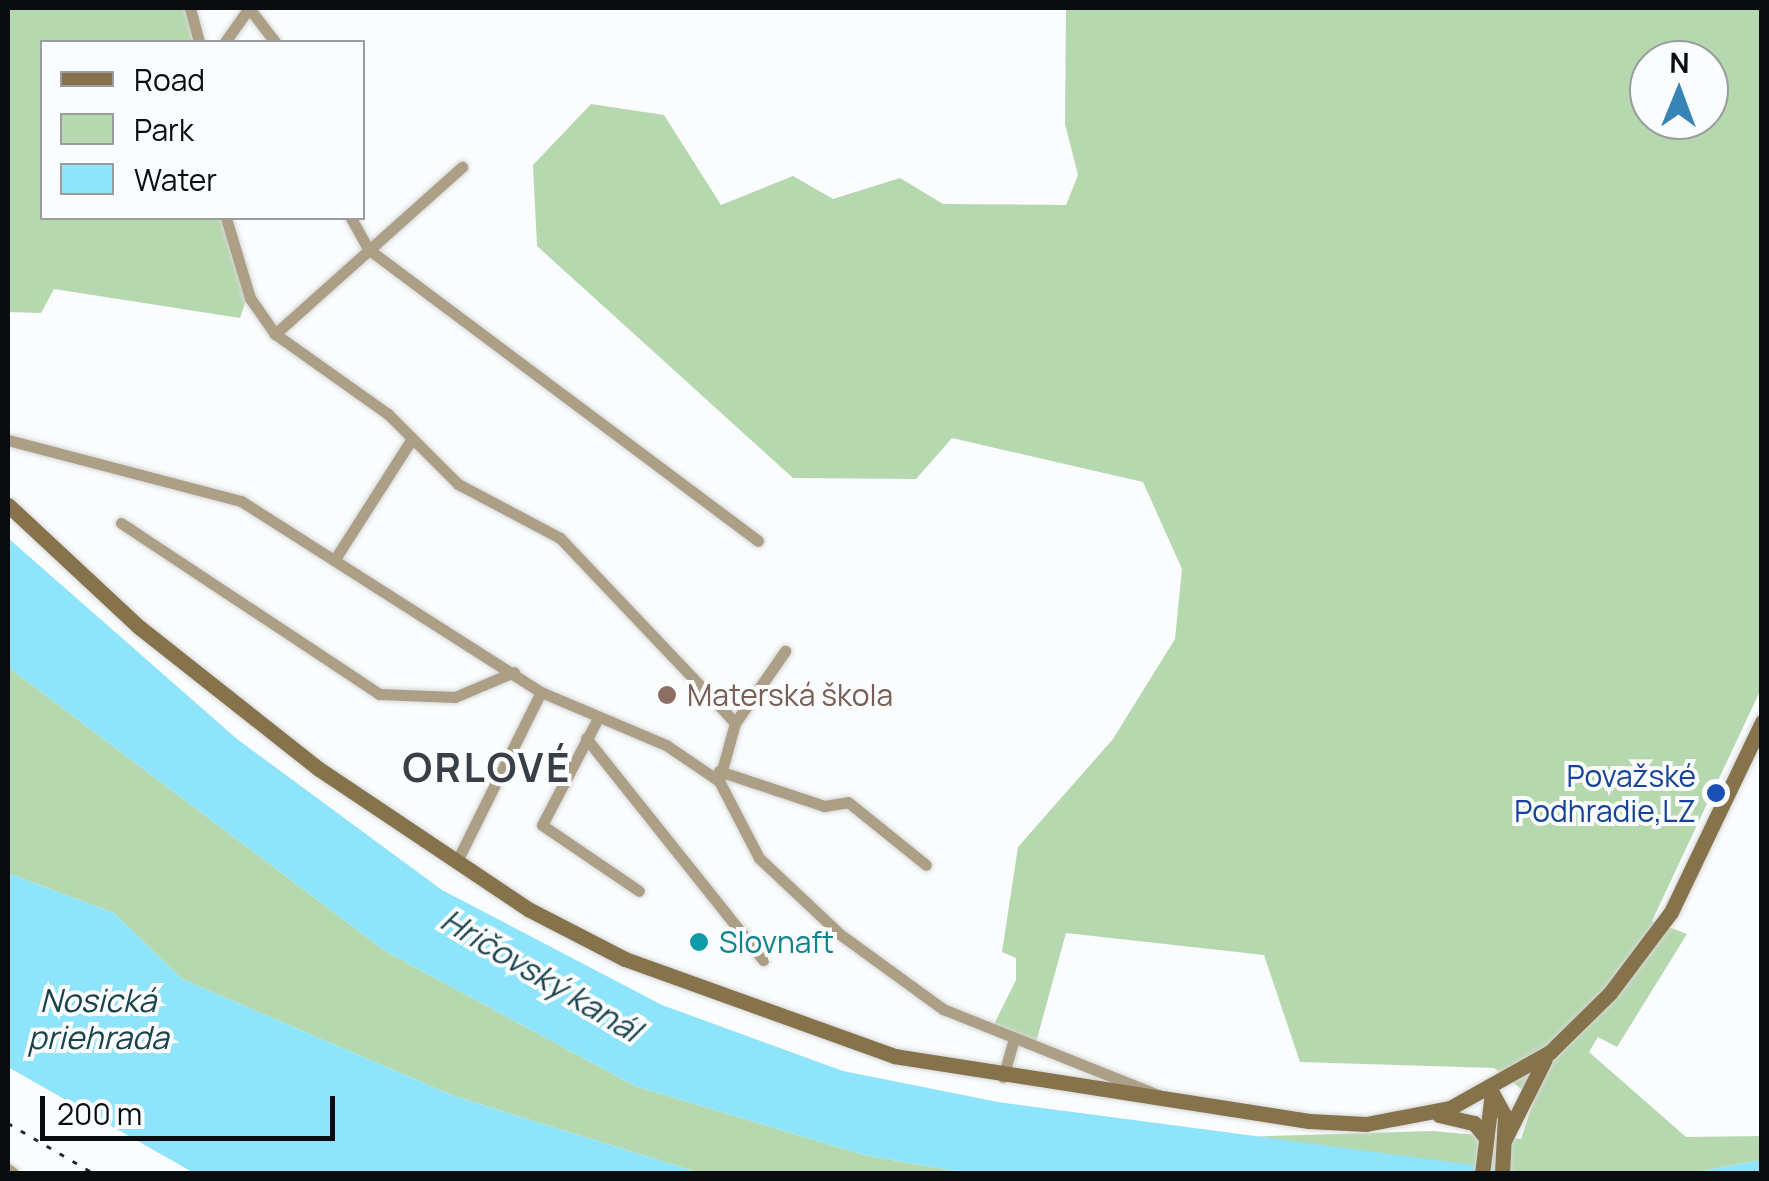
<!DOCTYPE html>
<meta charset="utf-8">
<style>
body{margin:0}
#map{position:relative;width:1769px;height:1181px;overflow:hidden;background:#fafcfd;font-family:Manrope,sans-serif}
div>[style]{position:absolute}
.green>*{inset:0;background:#b6d8ae}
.water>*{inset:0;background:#8ee4fb}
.roads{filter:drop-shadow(0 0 2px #d4d6d7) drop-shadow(0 0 2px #d4d6d7)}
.minor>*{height:11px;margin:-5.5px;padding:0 5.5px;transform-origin:5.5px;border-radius:5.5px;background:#ac9f85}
.tertiary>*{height:14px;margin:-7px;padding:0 7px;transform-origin:7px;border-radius:7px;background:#ac9f85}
.secondary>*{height:15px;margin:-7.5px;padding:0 7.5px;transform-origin:7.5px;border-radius:7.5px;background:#86734b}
.rail>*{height:2.5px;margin-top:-1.25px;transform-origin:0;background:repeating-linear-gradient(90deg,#25282a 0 5px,transparent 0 15px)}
.dots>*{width:28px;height:28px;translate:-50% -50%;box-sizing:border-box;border:5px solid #fafcfd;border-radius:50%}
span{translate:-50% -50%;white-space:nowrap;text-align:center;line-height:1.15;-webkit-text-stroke:8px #fafcfd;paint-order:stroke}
.education-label{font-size:30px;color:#785e54}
.left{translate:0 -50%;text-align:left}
.transit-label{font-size:30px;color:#164399}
.right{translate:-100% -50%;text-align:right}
.culture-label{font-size:30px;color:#0d838f}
.water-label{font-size:32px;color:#1b434d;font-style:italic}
.district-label{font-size:40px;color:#383f46;font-weight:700;letter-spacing:2.5px}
.frame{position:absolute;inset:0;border:10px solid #0a0d0f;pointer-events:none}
.legend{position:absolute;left:40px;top:40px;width:325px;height:180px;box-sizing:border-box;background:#fafcfd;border:2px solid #9a9c9e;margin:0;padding:12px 18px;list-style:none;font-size:30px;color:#0a0d0f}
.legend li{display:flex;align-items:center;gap:20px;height:50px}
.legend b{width:50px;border:2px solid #9a9c9e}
.north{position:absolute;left:1629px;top:40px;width:100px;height:100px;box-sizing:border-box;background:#fafcfd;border:2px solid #9a9c9e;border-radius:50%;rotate:1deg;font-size:28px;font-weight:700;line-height:40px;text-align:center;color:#0a0d0f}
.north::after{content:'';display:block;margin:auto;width:35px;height:45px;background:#3784b7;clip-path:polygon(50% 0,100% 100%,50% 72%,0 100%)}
.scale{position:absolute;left:40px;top:1096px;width:295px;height:45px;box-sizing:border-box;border:5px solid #0a0d0f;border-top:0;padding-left:12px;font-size:30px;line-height:35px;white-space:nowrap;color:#0a0d0f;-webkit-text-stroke:8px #fafcfd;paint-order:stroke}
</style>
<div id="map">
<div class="green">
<i style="clip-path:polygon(8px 8px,186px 8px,194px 42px,42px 42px,42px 218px,220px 218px,246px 300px,240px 318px,54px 289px,41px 313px,8px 312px)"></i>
<i style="clip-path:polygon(evenodd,1066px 8px,1761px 8px,1761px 689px,1652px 921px,1687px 934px,1617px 1047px,1598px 1037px,1589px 1052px,1686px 1137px,1761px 1136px,1761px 1160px,1690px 1173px,1533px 1173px,1240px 1137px,1433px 1131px,1521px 1139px,1534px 1099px,1494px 1068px,1300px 1062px,1264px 955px,1066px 933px,1035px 1046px,991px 1030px,1016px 980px,1016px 958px,1002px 952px,1018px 847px,1113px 739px,1175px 639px,1182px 569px,1143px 482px,952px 438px,916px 479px,793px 478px,537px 246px,533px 165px,591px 104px,664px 115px,721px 205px,793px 176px,833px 199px,900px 178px,943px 204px,1066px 205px,1078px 175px,1065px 124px,1066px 8px,1649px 60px,1709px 60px,1709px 120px,1649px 120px,1649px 60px)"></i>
<i style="clip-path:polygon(8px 667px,385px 951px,635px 1086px,864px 1155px,967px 1173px,700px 1173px,454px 1096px,182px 979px,114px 913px,8px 873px)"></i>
</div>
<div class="water">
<i style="clip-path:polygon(8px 538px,237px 739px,442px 890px,662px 1005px,843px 1071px,998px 1102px,1533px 1173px,1690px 1173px,1761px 1160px,1761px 1173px,967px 1173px,864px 1155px,635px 1086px,385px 951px,8px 667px)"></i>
<i style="clip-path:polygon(8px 873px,114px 913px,182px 979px,454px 1096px,700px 1173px,194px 1173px,8px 1067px)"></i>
</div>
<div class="roads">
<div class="minor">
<i style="left:190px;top:8px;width:35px;rotate:75deg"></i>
<i style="left:225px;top:42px;width:42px;rotate:-54.8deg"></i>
<i style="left:249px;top:8px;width:43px;rotate:52.6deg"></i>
<i style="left:226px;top:218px;width:84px;rotate:73.3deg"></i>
<i style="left:250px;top:298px;width:44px;rotate:55.2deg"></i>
<i style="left:275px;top:334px;width:138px;rotate:35.3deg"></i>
<i style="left:388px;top:414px;width:99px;rotate:45deg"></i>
<i style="left:458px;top:484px;width:115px;rotate:27.9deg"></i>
<i style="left:560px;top:538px;width:241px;rotate:46.5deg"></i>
<i style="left:726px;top:713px;width:13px;rotate:48deg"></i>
<i style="left:735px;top:723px;width:60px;rotate:105.4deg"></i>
<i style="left:719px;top:781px;width:87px;rotate:62.5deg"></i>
<i style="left:759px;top:858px;width:112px;rotate:43.2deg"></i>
<i style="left:841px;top:935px;width:126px;rotate:36deg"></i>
<i style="left:943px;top:1009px;width:234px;rotate:21.8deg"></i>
<i style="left:351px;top:218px;width:35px;rotate:61deg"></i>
<i style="left:368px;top:249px;width:487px;rotate:36.8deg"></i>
<i style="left:275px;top:334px;width:251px;rotate:-41.8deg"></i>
<i style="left:8px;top:440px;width:241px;rotate:14.7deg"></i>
<i style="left:241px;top:501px;width:356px;rotate:32.5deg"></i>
<i style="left:541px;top:692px;width:136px;rotate:23deg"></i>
<i style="left:666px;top:745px;width:64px;rotate:34.2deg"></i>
<i style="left:121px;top:523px;width:310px;rotate:33.5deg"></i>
<i style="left:379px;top:694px;width:76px;rotate:2.3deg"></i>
<i style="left:455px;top:697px;width:64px;rotate:-23deg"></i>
<i style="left:335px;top:559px;width:141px;rotate:-57.4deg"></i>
<i style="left:596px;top:722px;width:116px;rotate:117.7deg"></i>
<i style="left:542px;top:825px;width:117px;rotate:34.2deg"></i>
<i style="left:735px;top:723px;width:88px;rotate:-55.2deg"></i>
<i style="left:586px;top:738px;width:284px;rotate:51.4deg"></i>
<i style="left:719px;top:771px;width:111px;rotate:18.4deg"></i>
<i style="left:824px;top:806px;width:24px;rotate:-9deg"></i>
<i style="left:848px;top:802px;width:100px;rotate:38.9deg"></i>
<i style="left:456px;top:863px;width:191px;rotate:-63.6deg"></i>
<i style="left:1003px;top:1077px;width:35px;rotate:-74deg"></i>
</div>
<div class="tertiary">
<i style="left:8px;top:1171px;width:5px;rotate:37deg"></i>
</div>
<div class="secondary">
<i style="left:8px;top:505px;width:179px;rotate:43deg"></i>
<i style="left:139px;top:627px;width:229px;rotate:38.3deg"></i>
<i style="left:319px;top:769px;width:252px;rotate:33.8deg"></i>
<i style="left:528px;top:909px;width:109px;rotate:27.3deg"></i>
<i style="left:625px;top:959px;width:286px;rotate:19.8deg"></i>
<i style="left:894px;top:1056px;width:420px;rotate:8.9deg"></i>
<i style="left:1309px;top:1121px;width:57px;rotate:3deg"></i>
<i style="left:1366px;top:1124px;width:86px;rotate:-10.8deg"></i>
<i style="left:1450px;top:1108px;width:115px;rotate:-29.2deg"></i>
<i style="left:1550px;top:1052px;width:84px;rotate:-44.5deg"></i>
<i style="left:1610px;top:993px;width:101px;rotate:-53deg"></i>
<i style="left:1671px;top:912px;width:211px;rotate:-64.4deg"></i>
<i style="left:1492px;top:1093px;width:26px;rotate:61deg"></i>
<i style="left:1505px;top:1116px;width:58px;rotate:93deg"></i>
<i style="left:1439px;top:1115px;width:36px;rotate:13deg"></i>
<i style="left:1474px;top:1123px;width:19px;rotate:51deg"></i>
<i style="left:1505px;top:1139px;width:89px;rotate:-63.4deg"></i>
<i style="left:1482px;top:1174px;width:82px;rotate:-83deg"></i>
</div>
</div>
<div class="rail">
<i style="left:8px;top:1123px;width:101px;rotate:30.4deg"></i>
</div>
<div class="dots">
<i style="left:667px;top:695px;background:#8d6e63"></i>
<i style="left:1716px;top:793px;background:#1a4fb4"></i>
<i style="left:699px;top:942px;background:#0f9aa8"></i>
</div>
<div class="education-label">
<span class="left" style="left:687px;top:695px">Materská škola</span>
</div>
<div class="transit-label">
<span class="right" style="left:1696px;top:793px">Považské<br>Podhradie,LZ</span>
</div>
<div class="culture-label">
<span class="left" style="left:719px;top:942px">Slovnaft</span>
</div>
<div class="water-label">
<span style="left:541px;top:975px;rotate:31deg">Hričovský kanál</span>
<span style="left:98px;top:1019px">Nosická<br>priehrada</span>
</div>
<div class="district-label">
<span style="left:487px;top:767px">ORLOVÉ</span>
</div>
<div class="frame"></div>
<ul class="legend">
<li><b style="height:12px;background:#86734b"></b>Road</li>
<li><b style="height:28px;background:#b6d8ae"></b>Park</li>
<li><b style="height:28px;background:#8ee4fb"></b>Water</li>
</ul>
<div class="north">N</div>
<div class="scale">200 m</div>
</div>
